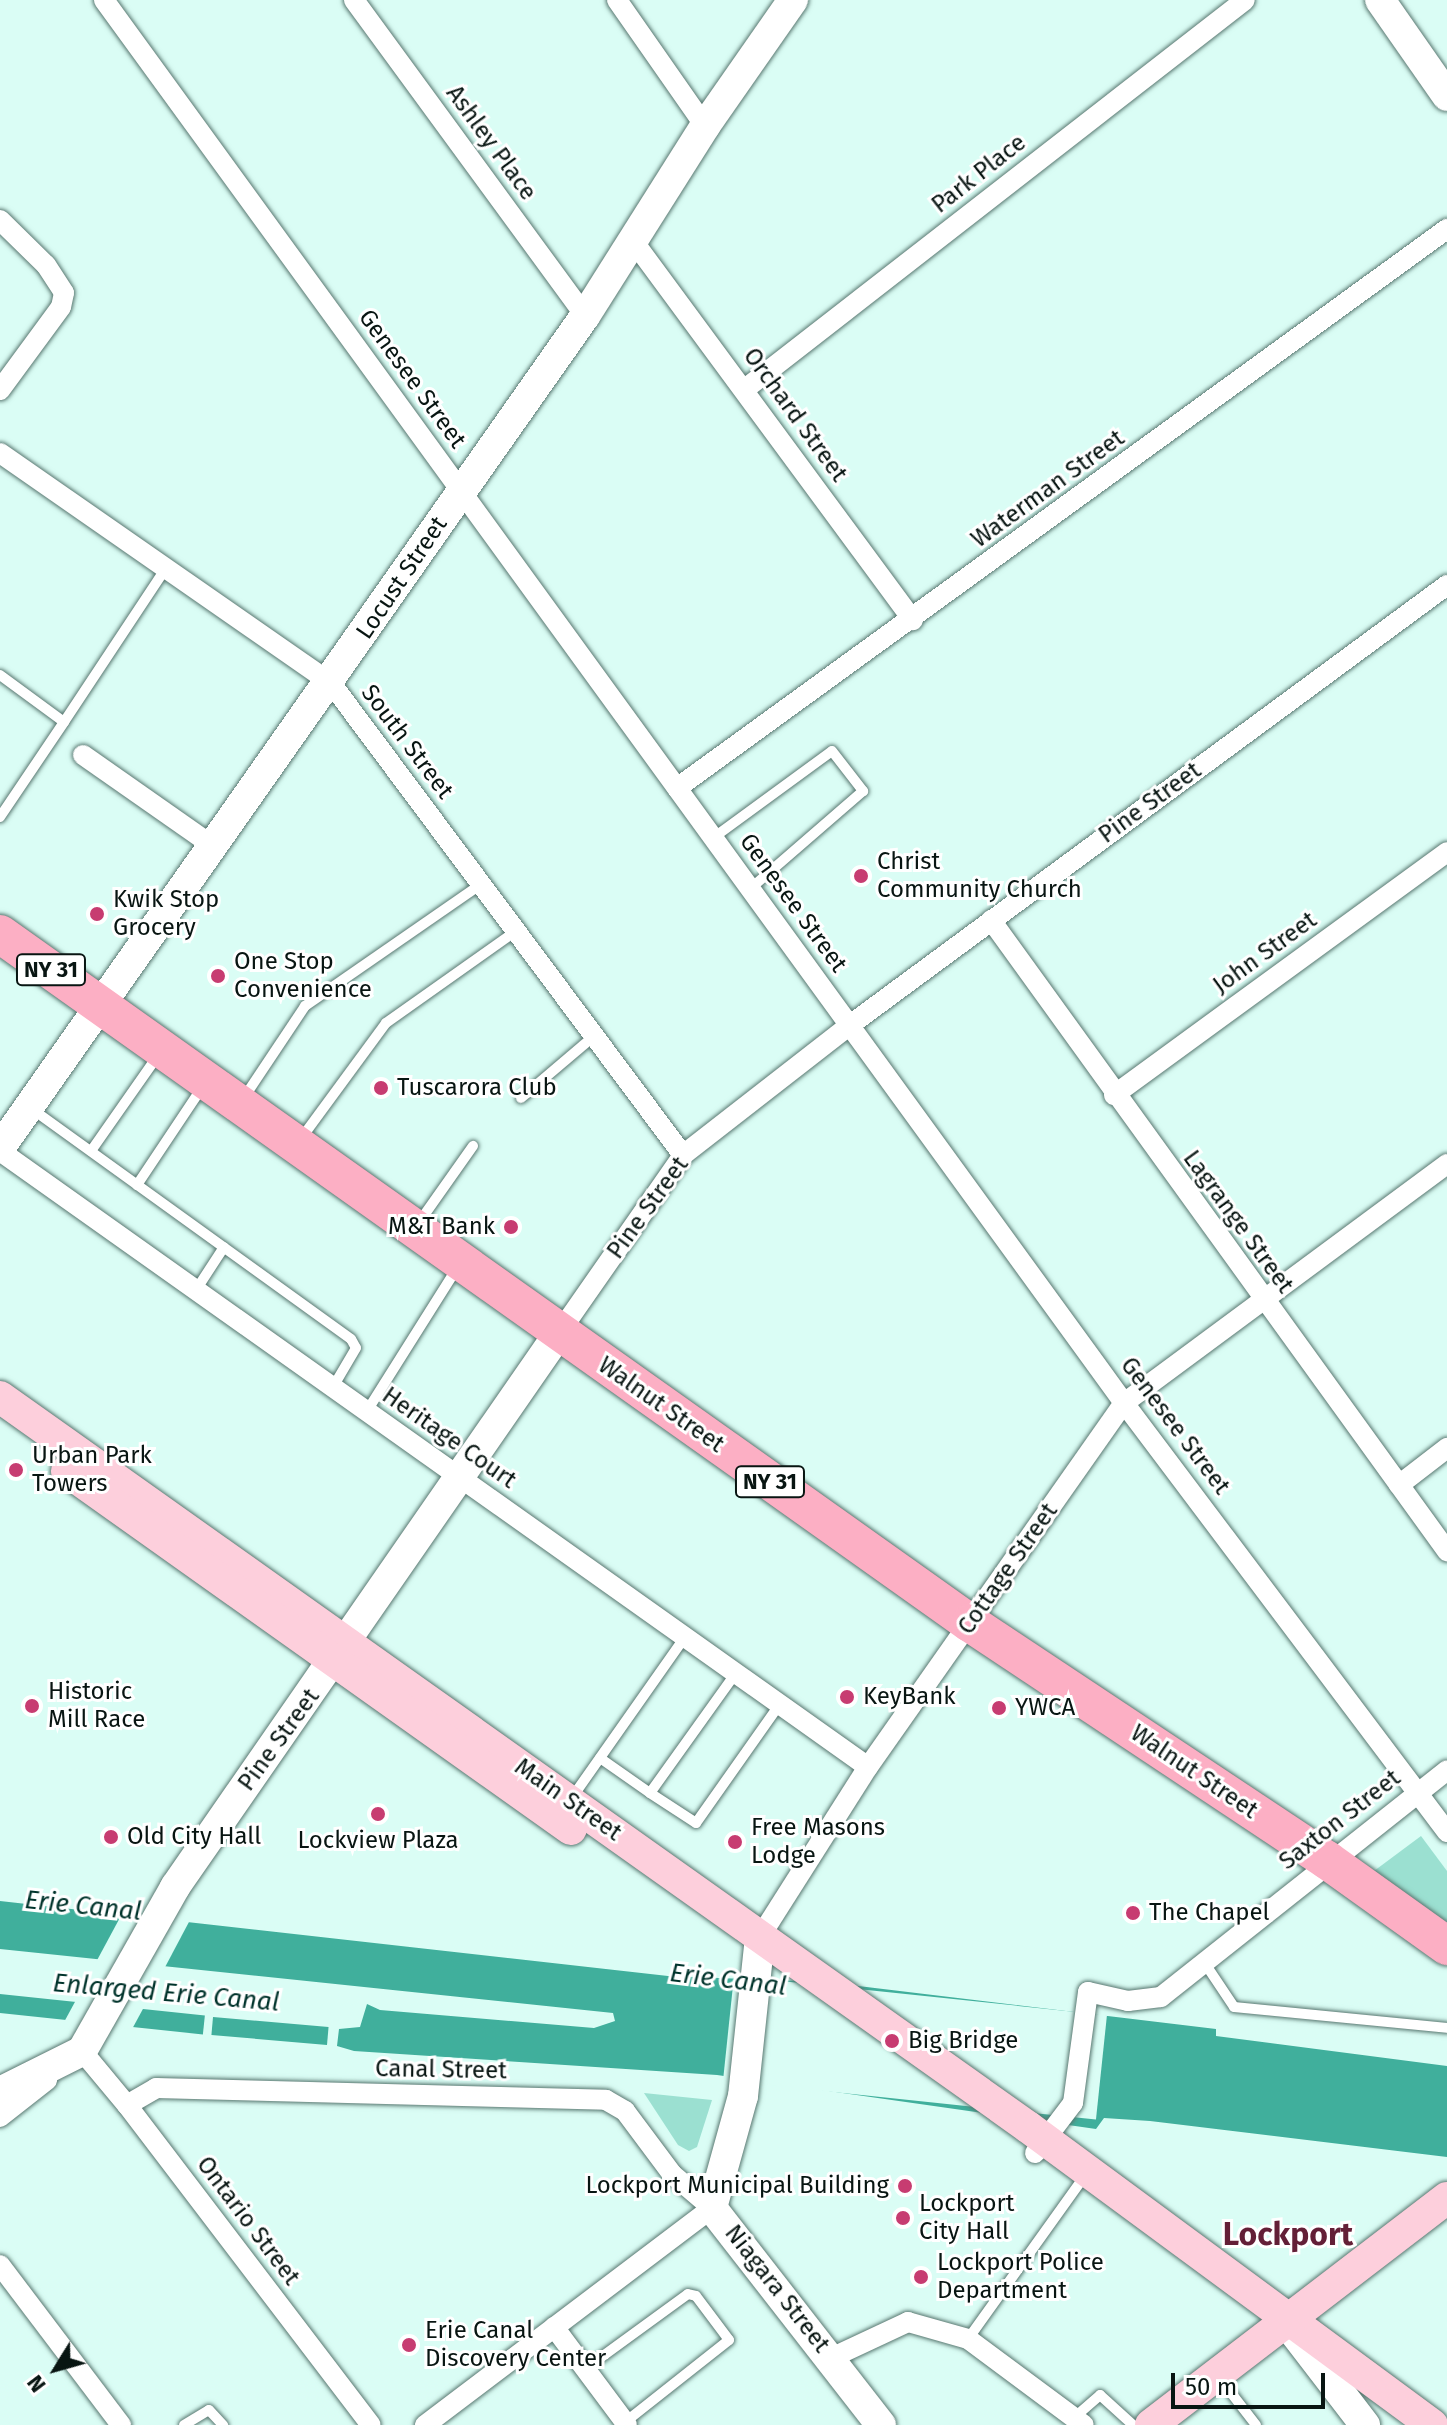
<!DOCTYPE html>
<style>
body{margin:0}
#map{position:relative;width:1447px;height:2425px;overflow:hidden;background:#dafdf5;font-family:"Fira Sans",sans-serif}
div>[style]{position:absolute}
.green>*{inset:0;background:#9be0d1}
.water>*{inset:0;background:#40af9c;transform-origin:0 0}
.pier>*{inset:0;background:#dafdf5;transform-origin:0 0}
.roads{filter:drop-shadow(0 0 2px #587770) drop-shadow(0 0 2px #587770)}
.lane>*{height:10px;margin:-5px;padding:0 5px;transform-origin:5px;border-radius:5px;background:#fff}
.street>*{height:20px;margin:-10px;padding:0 10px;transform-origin:10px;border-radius:10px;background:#fff}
.secondary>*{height:30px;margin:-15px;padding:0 15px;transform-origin:15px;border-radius:15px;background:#fff}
.primary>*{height:32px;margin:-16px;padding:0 16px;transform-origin:16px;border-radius:16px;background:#fdcfdc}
.highway>*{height:38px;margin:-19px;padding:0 19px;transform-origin:19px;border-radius:19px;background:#fcafc4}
.dots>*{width:22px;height:22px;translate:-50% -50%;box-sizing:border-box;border:4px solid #fff;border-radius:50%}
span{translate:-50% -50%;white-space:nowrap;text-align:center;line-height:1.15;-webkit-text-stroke:6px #fff;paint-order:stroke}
.shield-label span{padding:2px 6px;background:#fff;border:2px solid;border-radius:6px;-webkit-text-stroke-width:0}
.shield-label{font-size:22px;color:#081512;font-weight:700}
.street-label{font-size:24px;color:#081512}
.poi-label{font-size:24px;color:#081512}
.left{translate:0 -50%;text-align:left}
.right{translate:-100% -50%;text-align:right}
.water-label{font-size:26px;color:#00332b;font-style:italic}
.district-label{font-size:32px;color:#631f37;font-weight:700}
.north{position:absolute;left:16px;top:2329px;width:80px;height:80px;-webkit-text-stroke:6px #fff;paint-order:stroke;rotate:233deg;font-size:22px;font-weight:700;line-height:32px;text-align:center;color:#081512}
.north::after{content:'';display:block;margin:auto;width:28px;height:36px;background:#081512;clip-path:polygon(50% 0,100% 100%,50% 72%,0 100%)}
.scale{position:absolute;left:1171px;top:2373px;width:154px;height:36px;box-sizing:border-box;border:4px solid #081512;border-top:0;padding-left:10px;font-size:24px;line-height:28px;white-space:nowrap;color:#081512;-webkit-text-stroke:6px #fff;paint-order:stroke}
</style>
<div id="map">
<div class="green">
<i style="clip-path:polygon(1421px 1836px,1447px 1871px,1447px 1930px,1378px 1879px,1374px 1871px)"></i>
<i style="clip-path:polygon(644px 2093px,712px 2100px,697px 2147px,689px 2151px,678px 2145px)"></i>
</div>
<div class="water">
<i style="clip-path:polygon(0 1901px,668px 1976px,825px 1982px,1216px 2029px,1216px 2036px,1447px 2066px,1447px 2157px,1150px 2121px,1104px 2118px,1096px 2129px,717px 2075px,354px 2051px,337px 2046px,339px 2029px,360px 2027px,367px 2004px,380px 2010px,594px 2028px,615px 2021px,613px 2013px,0 1949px)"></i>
<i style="left:0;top:1994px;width:206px;height:19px;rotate:6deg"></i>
<i style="left:213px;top:2017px;width:116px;height:18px;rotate:5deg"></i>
</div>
<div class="pier">
<i style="clip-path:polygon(123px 1912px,190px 1920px,163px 1971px,95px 1964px)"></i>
<i style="left:734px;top:1976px;width:375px;height:105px;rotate:6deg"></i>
<i style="clip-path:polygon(76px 2000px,144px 2007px,131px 2031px,63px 2024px)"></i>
</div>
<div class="roads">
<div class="lane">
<i style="left:0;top:675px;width:79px;rotate:36.3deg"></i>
<i style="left:64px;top:722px;width:185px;rotate:-56.5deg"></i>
<i style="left:0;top:817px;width:115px;rotate:-56deg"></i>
<i style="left:713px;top:838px;width:147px;rotate:-36.2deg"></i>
<i style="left:832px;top:751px;width:51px;rotate:52.2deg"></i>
<i style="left:863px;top:791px;width:150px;rotate:139.1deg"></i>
<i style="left:521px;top:1098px;width:96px;rotate:-40.3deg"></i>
<i style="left:243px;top:1099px;width:112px;rotate:-56.3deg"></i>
<i style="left:305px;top:1006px;width:214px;rotate:-34.7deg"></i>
<i style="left:32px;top:1109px;width:393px;rotate:35.8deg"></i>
<i style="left:351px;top:1339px;width:10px;rotate:61deg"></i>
<i style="left:356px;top:1348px;width:45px;rotate:120.5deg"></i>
<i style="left:300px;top:1140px;width:145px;rotate:-53.7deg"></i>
<i style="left:386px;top:1023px;width:159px;rotate:-35.3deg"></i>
<i style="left:91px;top:1151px;width:118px;rotate:-55deg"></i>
<i style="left:137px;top:1185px;width:119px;rotate:-56.3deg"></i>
<i style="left:420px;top:1221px;width:92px;rotate:-54.8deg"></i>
<i style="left:196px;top:1290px;width:51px;rotate:-56.9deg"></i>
<i style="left:367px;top:1411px;width:169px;rotate:-57.8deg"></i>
<i style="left:600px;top:1758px;width:61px;rotate:35deg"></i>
<i style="left:650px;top:1793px;width:148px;rotate:-54.4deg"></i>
<i style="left:650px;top:1793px;width:55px;rotate:33.1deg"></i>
<i style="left:696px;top:1823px;width:146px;rotate:-54.8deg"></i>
<i style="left:571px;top:1799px;width:198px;rotate:-54.9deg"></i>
<i style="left:1206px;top:1965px;width:50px;rotate:56.3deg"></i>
<i style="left:1234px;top:2007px;width:214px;rotate:5.6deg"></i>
<i style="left:968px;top:2339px;width:203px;rotate:-54.4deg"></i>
<i style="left:585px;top:2369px;width:127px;rotate:-36.1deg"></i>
<i style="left:688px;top:2294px;width:8px;rotate:14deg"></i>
<i style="left:696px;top:2296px;width:55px;rotate:53.1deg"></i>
<i style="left:729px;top:2340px;width:132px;rotate:141.7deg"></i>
<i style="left:1218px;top:2376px;width:62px;rotate:52.2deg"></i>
<i style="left:1076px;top:2416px;width:32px;rotate:-41deg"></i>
<i style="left:1100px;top:2395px;width:45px;rotate:42.3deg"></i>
<i style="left:184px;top:2425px;width:29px;rotate:-31deg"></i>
<i style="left:209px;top:2410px;width:21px;rotate:47deg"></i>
</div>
<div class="street">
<i style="left:104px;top:0;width:1735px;rotate:53.98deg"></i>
<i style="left:1124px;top:1403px;width:537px;rotate:53.02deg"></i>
<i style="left:354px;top:0;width:391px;rotate:53.8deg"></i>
<i style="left:617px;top:0;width:154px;rotate:55.1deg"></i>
<i style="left:0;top:220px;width:64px;rotate:44.4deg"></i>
<i style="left:46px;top:265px;width:33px;rotate:57deg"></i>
<i style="left:64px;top:293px;width:14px;rotate:102deg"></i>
<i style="left:61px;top:307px;width:103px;rotate:126.3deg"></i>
<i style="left:634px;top:242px;width:470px;rotate:53.6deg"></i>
<i style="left:745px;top:389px;width:633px;rotate:-37.88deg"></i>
<i style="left:0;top:453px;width:403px;rotate:34.8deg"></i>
<i style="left:331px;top:683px;width:589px;rotate:53.29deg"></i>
<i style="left:83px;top:755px;width:155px;rotate:35deg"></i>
<i style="left:677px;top:788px;width:952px;rotate:-35.98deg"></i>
<i style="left:991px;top:920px;width:779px;rotate:54.15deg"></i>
<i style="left:1114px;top:1095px;width:412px;rotate:-36.1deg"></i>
<i style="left:0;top:1151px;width:1064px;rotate:35.36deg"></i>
<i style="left:559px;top:1333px;width:217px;rotate:-55.1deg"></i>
<i style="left:683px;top:1155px;width:212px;rotate:-37.9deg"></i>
<i style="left:850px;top:1025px;width:742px;rotate:-36.39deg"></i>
<i style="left:1399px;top:1485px;width:61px;rotate:-37.6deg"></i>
<i style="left:760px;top:1937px;width:201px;rotate:-57.6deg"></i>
<i style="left:868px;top:1767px;width:445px;rotate:-54.9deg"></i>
<i style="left:1124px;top:1403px;width:402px;rotate:-36.5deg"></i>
<i style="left:71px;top:2059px;width:14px;rotate:-36deg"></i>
<i style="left:82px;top:2051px;width:70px;rotate:50.2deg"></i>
<i style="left:127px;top:2105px;width:402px;rotate:52.7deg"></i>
<i style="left:127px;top:2105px;width:34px;rotate:-30deg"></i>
<i style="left:156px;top:2088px;width:450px;rotate:1.5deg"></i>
<i style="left:606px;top:2100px;width:22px;rotate:30deg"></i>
<i style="left:625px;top:2111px;width:79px;rotate:53.3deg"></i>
<i style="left:672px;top:2174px;width:52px;rotate:40.4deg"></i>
<i style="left:712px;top:2208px;width:360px;rotate:142.9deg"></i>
<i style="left:0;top:2117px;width:60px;rotate:-38.2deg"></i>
<i style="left:1035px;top:2153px;width:63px;rotate:-52.8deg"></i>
<i style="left:1073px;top:2103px;width:112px;rotate:-82.3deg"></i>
<i style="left:1088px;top:1992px;width:41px;rotate:12.7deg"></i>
<i style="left:1128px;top:2001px;width:33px;rotate:-7deg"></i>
<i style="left:1161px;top:1997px;width:365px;rotate:-38.4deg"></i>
<i style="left:0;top:2265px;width:201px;rotate:52.9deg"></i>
<i style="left:554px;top:2327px;width:122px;rotate:53.3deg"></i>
<i style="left:831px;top:2358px;width:85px;rotate:-25.1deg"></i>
<i style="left:908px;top:2322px;width:62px;rotate:15.8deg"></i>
<i style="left:968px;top:2339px;width:144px;rotate:36.6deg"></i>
</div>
<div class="secondary">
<i style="left:1380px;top:0;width:117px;rotate:55.1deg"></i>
<i style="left:0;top:1148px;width:1017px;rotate:-54.89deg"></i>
<i style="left:585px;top:316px;width:225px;rotate:-57.7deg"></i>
<i style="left:705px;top:126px;width:154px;rotate:-55.1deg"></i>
<i style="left:760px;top:1937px;width:160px;rotate:96.1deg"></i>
<i style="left:743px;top:2096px;width:116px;rotate:105.5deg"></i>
<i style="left:712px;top:2208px;width:275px;rotate:52.1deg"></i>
<i style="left:0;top:2092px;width:92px;rotate:-26.6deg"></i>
<i style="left:82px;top:2051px;width:189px;rotate:-60.4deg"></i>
<i style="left:175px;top:1887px;width:674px;rotate:-55.27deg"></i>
<i style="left:1289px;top:2326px;width:125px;rotate:52.5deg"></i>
</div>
<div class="primary">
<i style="left:0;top:1397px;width:1261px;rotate:35.38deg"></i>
<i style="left:1028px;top:2127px;width:502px;rotate:36.41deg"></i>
<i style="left:67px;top:1471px;width:618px;rotate:35.39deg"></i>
<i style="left:1151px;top:2425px;width:373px;rotate:-37.5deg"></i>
</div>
<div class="highway">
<i style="left:0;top:934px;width:1190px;rotate:35.39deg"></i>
<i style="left:970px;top:1623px;width:429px;rotate:33.6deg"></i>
<i style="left:1327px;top:1860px;width:148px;rotate:35.6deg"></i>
</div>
</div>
<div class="dots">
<i style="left:861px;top:876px;background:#c73c71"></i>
<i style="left:97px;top:914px;background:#c73c71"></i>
<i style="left:218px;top:976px;background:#c73c71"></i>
<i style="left:381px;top:1088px;background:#c73c71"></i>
<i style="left:511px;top:1227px;background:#c73c71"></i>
<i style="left:16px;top:1470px;background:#c73c71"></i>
<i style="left:847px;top:1697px;background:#c73c71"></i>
<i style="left:32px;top:1706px;background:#c73c71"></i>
<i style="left:999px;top:1708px;background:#c73c71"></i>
<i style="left:378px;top:1814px;background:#c73c71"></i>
<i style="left:111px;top:1837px;background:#c73c71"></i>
<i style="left:735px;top:1842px;background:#c73c71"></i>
<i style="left:1133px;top:1913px;background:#c73c71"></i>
<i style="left:892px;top:2041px;background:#c73c71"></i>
<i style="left:905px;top:2186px;background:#c73c71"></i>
<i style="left:903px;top:2218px;background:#c73c71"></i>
<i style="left:921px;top:2277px;background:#c73c71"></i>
<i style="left:409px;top:2345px;background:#c73c71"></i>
</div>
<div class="shield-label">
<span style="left:51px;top:970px">NY 31</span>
<span style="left:770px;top:1482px">NY 31</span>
</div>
<div class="street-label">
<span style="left:491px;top:143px;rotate:54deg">Ashley Place</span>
<span style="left:979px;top:174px;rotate:-38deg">Park Place</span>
<span style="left:412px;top:379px;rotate:54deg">Genesee Street</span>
<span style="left:795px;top:415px;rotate:54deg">Orchard Street</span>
<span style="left:1048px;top:489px;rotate:-36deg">Waterman Street</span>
<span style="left:402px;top:578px;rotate:-56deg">Locust Street</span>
<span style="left:407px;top:742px;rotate:53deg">South Street</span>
<span style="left:1150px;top:803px;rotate:-36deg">Pine Street</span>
<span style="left:793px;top:903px;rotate:54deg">Genesee Street</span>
<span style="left:1265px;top:953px;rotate:-36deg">John Street</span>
<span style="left:648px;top:1208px;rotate:-54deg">Pine Street</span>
<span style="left:1238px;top:1222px;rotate:54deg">Lagrange Street</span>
<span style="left:661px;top:1405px;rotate:35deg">Walnut Street</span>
<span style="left:1175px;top:1426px;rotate:53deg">Genesee Street</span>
<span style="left:449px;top:1438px;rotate:35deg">Heritage Court</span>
<span style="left:1008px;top:1569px;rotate:-55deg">Cottage Street</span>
<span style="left:279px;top:1740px;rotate:-54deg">Pine Street</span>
<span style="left:1194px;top:1772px;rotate:34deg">Walnut Street</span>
<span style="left:568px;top:1800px;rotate:35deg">Main Street</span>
<span style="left:1340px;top:1820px;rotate:-38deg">Saxton Street</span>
<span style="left:441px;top:2070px;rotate:1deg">Canal Street</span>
<span style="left:248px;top:2221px;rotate:53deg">Ontario Street</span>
<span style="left:777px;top:2289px;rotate:52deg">Niagara Street</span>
</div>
<div class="poi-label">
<span class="left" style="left:877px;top:876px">Christ<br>Community Church</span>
<span class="left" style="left:113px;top:914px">Kwik Stop<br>Grocery</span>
<span class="left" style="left:234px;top:976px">One Stop<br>Convenience</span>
<span class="left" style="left:397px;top:1088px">Tuscarora Club</span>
<span class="right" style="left:495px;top:1227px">M&amp;T Bank</span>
<span class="left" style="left:32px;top:1470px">Urban Park<br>Towers</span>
<span class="left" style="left:48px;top:1706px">Historic<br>Mill Race</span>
<span class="left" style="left:863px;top:1697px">KeyBank</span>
<span class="left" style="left:1015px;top:1708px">YWCA</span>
<span class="left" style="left:751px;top:1842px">Free Masons<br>Lodge</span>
<span class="left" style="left:127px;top:1837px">Old City Hall</span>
<span style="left:378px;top:1841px">Lockview Plaza</span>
<span class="left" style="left:1149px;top:1913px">The Chapel</span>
<span class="left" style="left:908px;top:2041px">Big Bridge</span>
<span class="right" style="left:889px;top:2186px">Lockport Municipal Building</span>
<span class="left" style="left:919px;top:2218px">Lockport<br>City Hall</span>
<span class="left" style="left:937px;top:2277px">Lockport Police<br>Department</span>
<span class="left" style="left:425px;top:2345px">Erie Canal<br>Discovery Center</span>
</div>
<div class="water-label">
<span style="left:83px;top:1906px;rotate:6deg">Erie Canal</span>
<span style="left:728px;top:1980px;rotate:7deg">Erie Canal</span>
<span style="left:166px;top:1993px;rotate:5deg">Enlarged Erie Canal</span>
</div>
<div class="district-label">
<span style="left:1288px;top:2234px">Lockport</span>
</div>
<div class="north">N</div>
<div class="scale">50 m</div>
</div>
